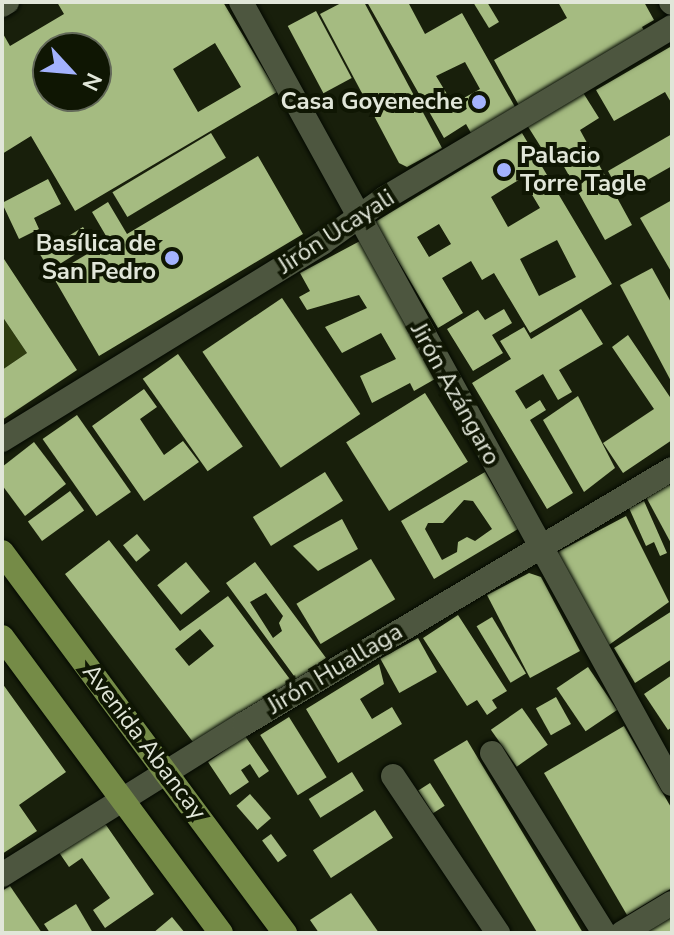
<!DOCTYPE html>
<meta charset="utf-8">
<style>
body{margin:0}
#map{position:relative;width:674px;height:935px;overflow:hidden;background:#181f0b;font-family:"Nunito Sans",sans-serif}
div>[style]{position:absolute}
.green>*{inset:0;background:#2f3d10}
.building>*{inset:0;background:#a5bb81;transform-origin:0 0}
.roads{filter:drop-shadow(0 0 2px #040900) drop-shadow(0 0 2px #040900)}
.minor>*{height:24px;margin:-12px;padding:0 12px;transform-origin:12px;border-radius:12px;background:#4d563f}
.major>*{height:24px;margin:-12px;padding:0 12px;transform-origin:12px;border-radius:12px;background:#758b47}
.dots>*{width:22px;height:22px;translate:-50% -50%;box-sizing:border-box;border:4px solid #0f1603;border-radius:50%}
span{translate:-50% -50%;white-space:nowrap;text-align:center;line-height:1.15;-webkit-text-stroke:8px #0f1603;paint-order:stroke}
.poi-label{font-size:24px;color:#e1e6d9;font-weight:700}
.right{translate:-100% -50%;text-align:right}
.left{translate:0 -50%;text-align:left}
.street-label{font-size:24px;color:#e1e6d9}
.frame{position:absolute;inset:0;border:4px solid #e1e6d9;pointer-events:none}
.north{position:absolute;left:32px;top:32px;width:80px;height:80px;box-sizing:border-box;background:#0f1603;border:2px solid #636959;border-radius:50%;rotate:116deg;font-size:22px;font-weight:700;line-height:32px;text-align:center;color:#e1e6d9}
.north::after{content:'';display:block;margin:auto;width:28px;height:36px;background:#a3b2fd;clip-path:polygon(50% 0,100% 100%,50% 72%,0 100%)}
</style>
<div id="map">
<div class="green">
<i style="clip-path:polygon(2px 316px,27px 353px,2px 370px)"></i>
</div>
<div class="building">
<i style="clip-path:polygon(evenodd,57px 2px,223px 2px,277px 92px,75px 211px,31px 136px,2px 154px,2px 32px,10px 46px,64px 14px,57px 2px,215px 43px,241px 87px,198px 112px,173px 69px,215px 43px,57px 2px,48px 48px,96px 48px,96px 96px,48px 96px,48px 48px)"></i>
<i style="clip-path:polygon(343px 2px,364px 2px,442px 148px,407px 167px,399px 163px,320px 14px)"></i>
<i style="clip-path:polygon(evenodd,367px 2px,408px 2px,425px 34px,462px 13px,515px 107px,471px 133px,466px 124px,444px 138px,367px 2px,465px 62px,480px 89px,453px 104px,436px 76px,465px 62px)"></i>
<i style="clip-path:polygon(473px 2px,487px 2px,499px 22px,489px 28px)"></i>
<i style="clip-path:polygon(558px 2px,644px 2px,654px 20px,642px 27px,645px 32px,522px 111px,494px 60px,567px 18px)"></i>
<i style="left:316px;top:11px;width:76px;height:32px;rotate:62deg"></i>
<i style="clip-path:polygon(670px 47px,672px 104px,665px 92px,614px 121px,596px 90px)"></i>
<i style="clip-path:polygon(582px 91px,599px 118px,580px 130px,632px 225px,605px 240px,553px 147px,544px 152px,527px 125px)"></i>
<i style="left:211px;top:133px;width:29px;height:115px;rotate:59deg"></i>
<i style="clip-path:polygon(evenodd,522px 133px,612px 284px,530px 333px,494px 273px,482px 280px,471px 261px,442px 278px,463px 313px,438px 328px,375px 222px,522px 133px,522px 178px,540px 208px,508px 227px,491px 197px,522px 178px,522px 133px,439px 224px,451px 244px,429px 257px,417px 237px,439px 224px,522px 133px,557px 240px,576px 277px,539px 296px,520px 259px,557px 240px)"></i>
<i style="clip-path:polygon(672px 134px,672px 166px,621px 195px,608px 171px)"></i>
<i style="clip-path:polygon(258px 156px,303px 234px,99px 356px,52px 275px,109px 241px,92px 212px,108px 202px,127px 234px)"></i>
<i style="clip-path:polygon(48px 179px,61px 204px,34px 218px,39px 229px,19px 239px,2px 203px)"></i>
<i style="clip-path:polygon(672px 200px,672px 273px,640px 218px)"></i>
<i style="left:83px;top:227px;width:19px;height:51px;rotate:58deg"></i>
<i style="clip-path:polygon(360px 241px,435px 379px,414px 391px,410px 383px,372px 403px,360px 376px,396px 359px,381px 333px,342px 353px,325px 327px,367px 308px,359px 295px,307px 310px,299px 297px,310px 291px,300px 273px)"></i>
<i style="clip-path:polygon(2px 256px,77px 370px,2px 420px,2px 370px,27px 353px,2px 316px)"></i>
<i style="clip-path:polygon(652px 268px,672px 304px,672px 383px,620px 285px)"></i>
<i style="left:282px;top:298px;width:140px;height:96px;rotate:56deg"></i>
<i style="clip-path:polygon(504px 309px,512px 323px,492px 335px,503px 353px,473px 371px,447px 329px,478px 310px,485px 320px)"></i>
<i style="clip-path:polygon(581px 309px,603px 344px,559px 370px,572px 392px,558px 400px,543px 374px,515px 391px,526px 409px,540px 400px,546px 410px,530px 420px,573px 493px,547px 509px,472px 383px,511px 359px,500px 341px,524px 327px,531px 339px)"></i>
<i style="clip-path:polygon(628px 335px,672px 400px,672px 440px,623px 473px,603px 443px,654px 409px,612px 347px)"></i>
<i style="left:178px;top:354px;width:113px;height:43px;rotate:55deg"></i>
<i style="clip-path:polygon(144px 389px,157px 407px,140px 419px,164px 455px,183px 441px,199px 462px,144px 501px,92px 426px)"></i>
<i style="left:425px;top:393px;width:81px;height:93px;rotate:58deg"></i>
<i style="clip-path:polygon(578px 396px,615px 468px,584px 492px,543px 420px)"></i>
<i style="left:77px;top:415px;width:94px;height:42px;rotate:55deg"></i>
<i style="clip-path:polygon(34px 442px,66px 484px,25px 516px,2px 485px,2px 467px)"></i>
<i style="left:325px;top:472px;width:34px;height:85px;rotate:58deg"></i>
<i style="clip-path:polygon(evenodd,485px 472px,518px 529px,434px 579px,401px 521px,485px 472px,464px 500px,473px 501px,492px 529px,475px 541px,467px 537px,458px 542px,457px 552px,442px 560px,425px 529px,428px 523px,443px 523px,464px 500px)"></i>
<i style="clip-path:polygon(668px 482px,672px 490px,672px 545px,645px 495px)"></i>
<i style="left:70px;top:491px;width:24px;height:52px;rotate:54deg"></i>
<i style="clip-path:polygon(644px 501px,667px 553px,660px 556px,654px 542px,646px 546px,629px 508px)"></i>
<i style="clip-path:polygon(626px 516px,669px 602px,606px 647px,554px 554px)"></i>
<i style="clip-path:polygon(342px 519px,358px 549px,318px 571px,293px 546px)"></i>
<i style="left:137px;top:534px;width:21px;height:18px;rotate:51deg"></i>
<i style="clip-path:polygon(evenodd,109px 540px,180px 631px,228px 596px,292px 682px,193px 742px,65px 574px,109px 540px,200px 629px,214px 646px,189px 666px,175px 649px,200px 629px)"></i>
<i style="left:371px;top:559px;width:47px;height:87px;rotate:59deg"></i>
<i style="left:186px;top:562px;width:38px;height:37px;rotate:51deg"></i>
<i style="clip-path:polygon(evenodd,255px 562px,326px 658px,297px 680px,226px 583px,255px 562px,266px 593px,283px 616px,279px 623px,282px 631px,273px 638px,250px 602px,266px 593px)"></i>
<i style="clip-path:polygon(529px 573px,541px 577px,580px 651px,530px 678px,487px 595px)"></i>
<i style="clip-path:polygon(672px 611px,672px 659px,635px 683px,614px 648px)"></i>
<i style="clip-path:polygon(458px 615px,507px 691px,492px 700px,497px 708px,487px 715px,477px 700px,467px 706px,423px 638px)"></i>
<i style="left:492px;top:617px;width:66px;height:18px;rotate:59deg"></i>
<i style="left:418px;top:638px;width:39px;height:43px;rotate:61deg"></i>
<i style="clip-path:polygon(379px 664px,384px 684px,360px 699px,372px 719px,392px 707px,402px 724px,338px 763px,306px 709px)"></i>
<i style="left:588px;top:667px;width:52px;height:38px;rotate:56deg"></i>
<i style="clip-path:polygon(672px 675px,672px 727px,668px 730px,644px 694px)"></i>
<i style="clip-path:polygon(2px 683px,66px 772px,19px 805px,37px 831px,2px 854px)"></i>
<i style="left:556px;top:697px;width:31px;height:23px;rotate:61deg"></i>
<i style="left:522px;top:708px;width:45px;height:38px;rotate:55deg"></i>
<i style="left:289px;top:717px;width:71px;height:34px;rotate:58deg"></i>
<i style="clip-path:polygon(624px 726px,672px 809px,672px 888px,627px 915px,544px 773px)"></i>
<i style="clip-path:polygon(245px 736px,269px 771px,259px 778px,250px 764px,241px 770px,249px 782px,230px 795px,208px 762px)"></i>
<i style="left:467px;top:740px;width:225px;height:39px;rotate:59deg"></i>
<i style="left:352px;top:772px;width:22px;height:51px;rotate:58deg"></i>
<i style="left:430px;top:783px;width:27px;height:14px;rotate:57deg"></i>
<i style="left:250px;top:794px;width:32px;height:18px;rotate:49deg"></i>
<i style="left:375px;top:810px;width:33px;height:74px;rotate:57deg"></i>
<i style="clip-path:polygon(93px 822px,106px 825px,154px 894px,105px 928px,93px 910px,110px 898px,82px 858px,69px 867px,56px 848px)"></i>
<i style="left:271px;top:834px;width:27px;height:11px;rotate:54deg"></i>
<i style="clip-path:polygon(10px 886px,42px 933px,2px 933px,2px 891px)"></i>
<i style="clip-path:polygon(351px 893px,379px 933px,319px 933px,310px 920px)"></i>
<i style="clip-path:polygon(76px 904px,93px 933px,50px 933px,44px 924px)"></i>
<i style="clip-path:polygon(172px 917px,185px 933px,153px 933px)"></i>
<i style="clip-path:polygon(672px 917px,672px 933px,644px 933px)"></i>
</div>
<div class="roads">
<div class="minor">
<i style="left:241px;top:2px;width:893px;rotate:61.14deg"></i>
<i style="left:671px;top:2px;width:1px;rotate:45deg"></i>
<i style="left:2px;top:5px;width:6px;rotate:-31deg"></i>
<i style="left:2px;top:440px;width:376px;rotate:-31.6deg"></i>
<i style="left:322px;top:243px;width:77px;rotate:-35.5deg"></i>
<i style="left:385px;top:198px;width:334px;rotate:-30.8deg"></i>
<i style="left:492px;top:753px;width:212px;rotate:58.1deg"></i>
<i style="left:393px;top:776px;width:189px;rotate:56.2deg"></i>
<i style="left:2px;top:875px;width:285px;rotate:-32deg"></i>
<i style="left:244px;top:724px;width:498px;rotate:-30.8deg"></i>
<i style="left:622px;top:933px;width:58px;rotate:-31deg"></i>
</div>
<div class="major">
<i style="left:2px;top:552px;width:475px;rotate:53.4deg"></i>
<i style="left:2px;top:637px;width:368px;rotate:53.5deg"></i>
</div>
</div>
<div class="dots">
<i style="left:479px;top:102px;background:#a3b2fd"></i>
<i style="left:504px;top:170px;background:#a3b2fd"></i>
<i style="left:172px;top:258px;background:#a3b2fd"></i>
</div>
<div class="poi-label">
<span class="right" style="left:463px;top:102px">Casa Goyeneche</span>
<span class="left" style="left:520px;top:170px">Palacio<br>Torre Tagle</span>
<span class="right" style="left:156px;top:258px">Basílica de<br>San Pedro</span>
</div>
<div class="street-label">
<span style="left:336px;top:232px;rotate:-33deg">Jirón Ucayali</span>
<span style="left:455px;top:394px;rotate:61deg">Jirón Azángaro</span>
<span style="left:335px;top:669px;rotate:-31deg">Jirón Huallaga</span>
<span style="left:144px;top:742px;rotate:53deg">Avenida Abancay</span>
</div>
<div class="frame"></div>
<div class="north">N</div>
</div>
